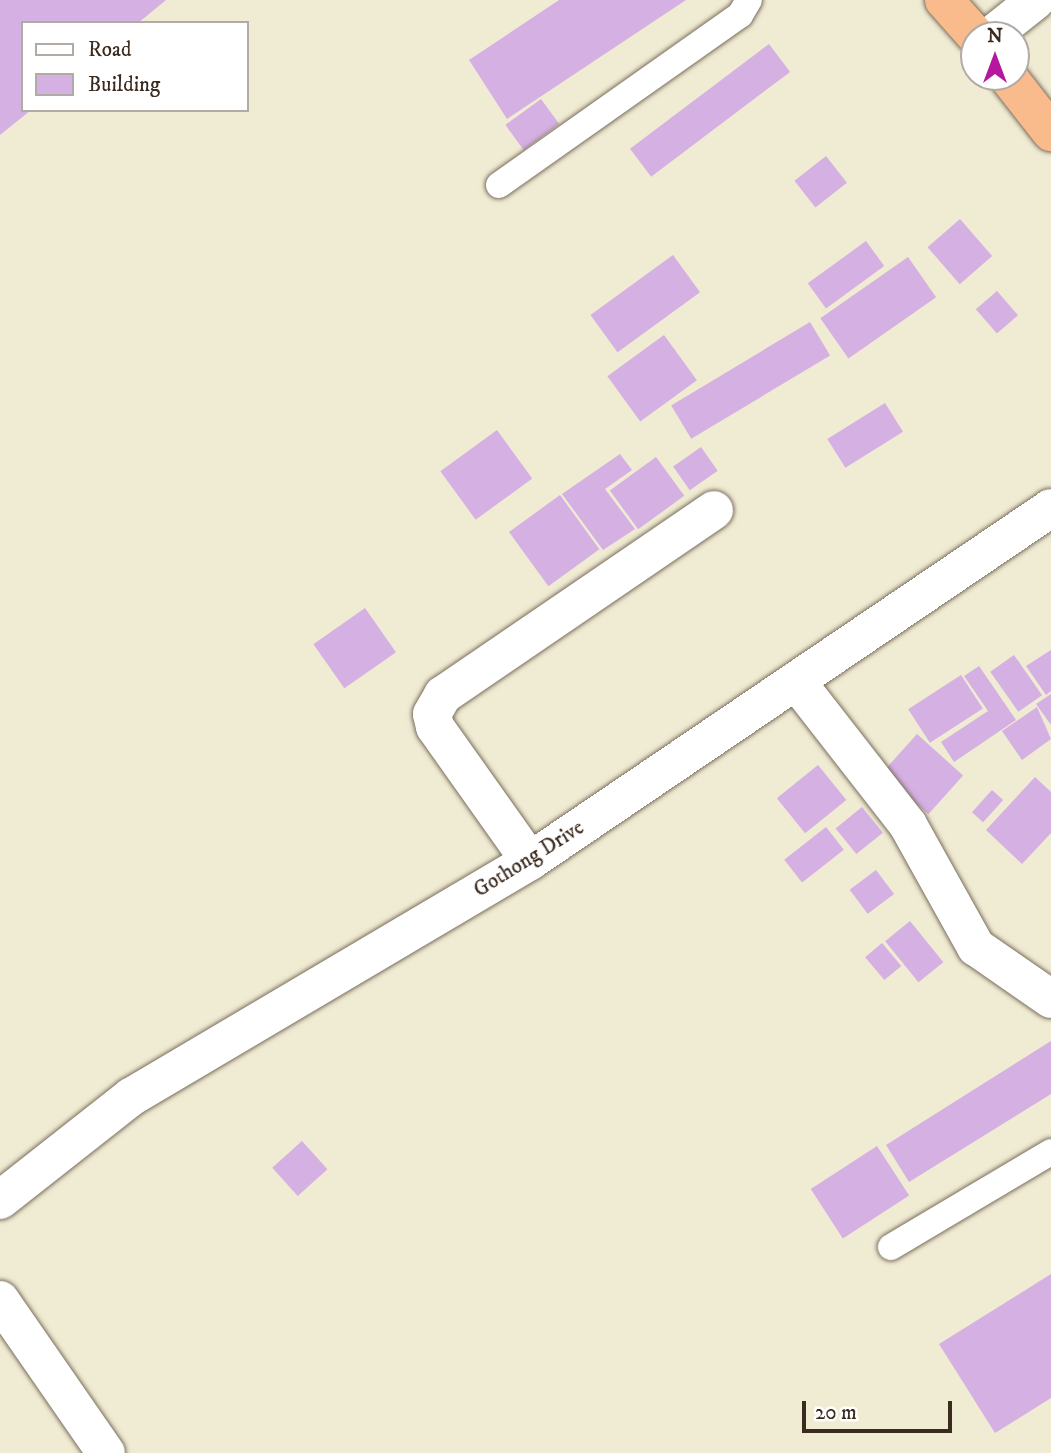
<!DOCTYPE html>
<style>
body{margin:0}
#map{position:relative;width:1051px;height:1453px;overflow:hidden;background:#f0ebd3;font-family:"IM FELL DW Pica",serif}
div>[style]{position:absolute}
.building>*{inset:0;background:#d5b0e3;transform-origin:0 0}
.roads{filter:drop-shadow(0 0 2px #7a6e5d) drop-shadow(0 0 2px #7a6e5d)}
.service>*{height:26px;margin:-13px;padding:0 13px;transform-origin:13px;border-radius:13px;background:#fff}
.minor>*{height:38px;margin:-19px;padding:0 19px;transform-origin:19px;border-radius:19px;background:#fff}
.tertiary>*{height:38px;margin:-19px;padding:0 19px;transform-origin:19px;border-radius:19px;background:#fff}
.trunk>*{height:38px;margin:-19px;padding:0 19px;transform-origin:19px;border-radius:19px;background:#fabb8c}
span{translate:-50% -50%;white-space:nowrap;text-align:center;line-height:1.15;-webkit-text-stroke:5px #fff;paint-order:stroke}
.street-label{font-size:21px;color:#3b2a1e}
.legend{position:absolute;left:21px;top:21px;width:228px;height:91px;box-sizing:border-box;background:#fff;border:2px solid #b1aaa5;margin:0;padding:9px 12px;list-style:none;font-size:21px;color:#3b2a1e}
.legend li{display:flex;align-items:center;gap:14px;height:35px}
.legend b{width:35px;border:2px solid #b1aaa5}
.north{position:absolute;left:960px;top:21px;width:70px;height:70px;box-sizing:border-box;background:#fff;border:2px solid #b1aaa5;border-radius:50%;rotate:0deg;font-size:19px;font-weight:700;line-height:28px;text-align:center;color:#3b2a1e}
.north::after{content:'';display:block;margin:auto;width:24px;height:32px;background:#b5179e;clip-path:polygon(50% 0,100% 100%,50% 72%,0 100%)}
.scale{position:absolute;left:802px;top:1401px;width:150px;height:32px;box-sizing:border-box;border:4px solid #3b2a1e;border-top:0;padding-left:9px;font-size:21px;line-height:24px;white-space:nowrap;color:#3b2a1e;-webkit-text-stroke:5px #fff;paint-order:stroke}
</style>
<div id="map">
<div class="building">
<i style="clip-path:polygon(0 0,166px 0,138px 23px,23px 23px,23px 110px,31px 110px,0 135px)"></i>
<i style="clip-path:polygon(559px 0,686px 0,507px 119px,469px 60px)"></i>
<i style="left:769px;top:44px;width:35px;height:174px;rotate:53deg"></i>
<i style="left:541px;top:99px;width:31px;height:44px;rotate:54deg"></i>
<i style="left:826px;top:156px;width:34px;height:40px;rotate:52deg"></i>
<i style="left:960px;top:219px;width:49px;height:43px;rotate:49deg"></i>
<i style="left:866px;top:241px;width:31px;height:72px;rotate:54deg"></i>
<i style="left:673px;top:255px;width:46px;height:102px;rotate:54deg"></i>
<i style="left:908px;top:257px;width:49px;height:107px;rotate:55deg"></i>
<i style="left:997px;top:291px;width:32px;height:28px;rotate:49deg"></i>
<i style="left:810px;top:322px;width:39px;height:162px;rotate:59deg"></i>
<i style="left:664px;top:335px;width:56px;height:70px;rotate:54deg"></i>
<i style="left:885px;top:403px;width:34px;height:68px;rotate:58deg"></i>
<i style="left:497px;top:430px;width:60px;height:70px;rotate:54deg"></i>
<i style="left:701px;top:447px;width:29px;height:34px;rotate:55deg"></i>
<i style="clip-path:polygon(620px 454px,632px 470px,605px 489px,635px 529px,603px 550px,562px 494px)"></i>
<i style="left:656px;top:457px;width:48px;height:57px;rotate:54deg"></i>
<i style="left:560px;top:495px;width:67px;height:63px;rotate:54deg"></i>
<i style="left:365px;top:608px;width:54px;height:63px;rotate:55deg"></i>
<i style="clip-path:polygon(1051px 650px,1051px 691px,1046px 695px,1026px 666px)"></i>
<i style="left:1014px;top:655px;width:49px;height:29px;rotate:55deg"></i>
<i style="clip-path:polygon(979px 666px,1016px 720px,954px 762px,941px 742px,988px 711px,964px 676px)"></i>
<i style="left:961px;top:675px;width:40px;height:63px;rotate:57deg"></i>
<i style="clip-path:polygon(1051px 694px,1051px 725px,1036px 704px)"></i>
<i style="clip-path:polygon(1037px 707px,1051px 739px,1022px 760px,1002px 731px)"></i>
<i style="left:917px;top:734px;width:62px;height:52px;rotate:42deg"></i>
<i style="left:818px;top:765px;width:45px;height:53px;rotate:51deg"></i>
<i style="clip-path:polygon(1035px 777px,1051px 792px,1051px 833px,1022px 864px,986px 830px)"></i>
<i style="left:992px;top:790px;width:15px;height:30px;rotate:42deg"></i>
<i style="left:862px;top:807px;width:33px;height:34px;rotate:51deg"></i>
<i style="left:826px;top:827px;width:29px;height:53px;rotate:52deg"></i>
<i style="left:876px;top:870px;width:30px;height:33px;rotate:53deg"></i>
<i style="left:910px;top:921px;width:53px;height:32px;rotate:51deg"></i>
<i style="left:882px;top:943px;width:30px;height:22px;rotate:50deg"></i>
<i style="clip-path:polygon(1051px 1041px,1051px 1094px,909px 1182px,886px 1145px)"></i>
<i style="left:302px;top:1141px;width:38px;height:40px;rotate:48deg"></i>
<i style="left:877px;top:1146px;width:59px;height:79px;rotate:57deg"></i>
<i style="clip-path:polygon(1051px 1274px,1051px 1398px,995px 1433px,939px 1344px)"></i>
</div>
<div class="roads">
<div class="service">
<i style="left:499px;top:185px;width:295px;rotate:-35.2deg"></i>
<i style="left:740px;top:15px;width:17px;rotate:-59deg"></i>
<i style="left:891px;top:1247px;width:186px;rotate:-30.7deg"></i>
</div>
<div class="minor">
<i style="left:796px;top:681px;width:182px;rotate:52.1deg"></i>
<i style="left:908px;top:825px;width:140px;rotate:60.9deg"></i>
<i style="left:976px;top:947px;width:91px;rotate:34.7deg"></i>
<i style="left:530px;top:861px;width:164px;rotate:-125.3deg"></i>
<i style="left:435px;top:727px;width:13px;rotate:-103deg"></i>
<i style="left:432px;top:714px;width:22px;rotate:-60deg"></i>
<i style="left:443px;top:695px;width:328px;rotate:-34.3deg"></i>
<i style="left:0;top:1200px;width:167px;rotate:-38.2deg"></i>
<i style="left:131px;top:1097px;width:464px;rotate:-30.6deg"></i>
<i style="left:530px;top:861px;width:629px;rotate:-34.12deg"></i>
<i style="left:0;top:1300px;width:186px;rotate:55.3deg"></i>
</div>
<div class="tertiary">
<i style="left:992px;top:35px;width:56px;rotate:-38.5deg"></i>
</div>
<div class="trunk">
<i style="left:944px;top:0;width:47px;rotate:48.5deg"></i>
<i style="left:1008px;top:77px;width:70px;rotate:52deg"></i>
</div>
</div>
<div class="street-label">
<span style="left:529px;top:859px;rotate:-32deg">Gothong Drive</span>
</div>
<ul class="legend">
<li><b style="height:9px;background:#fff"></b>Road</li>
<li><b style="height:19px;background:#d5b0e3"></b>Building</li>
</ul>
<div class="north">N</div>
<div class="scale">20 m</div>
</div>
